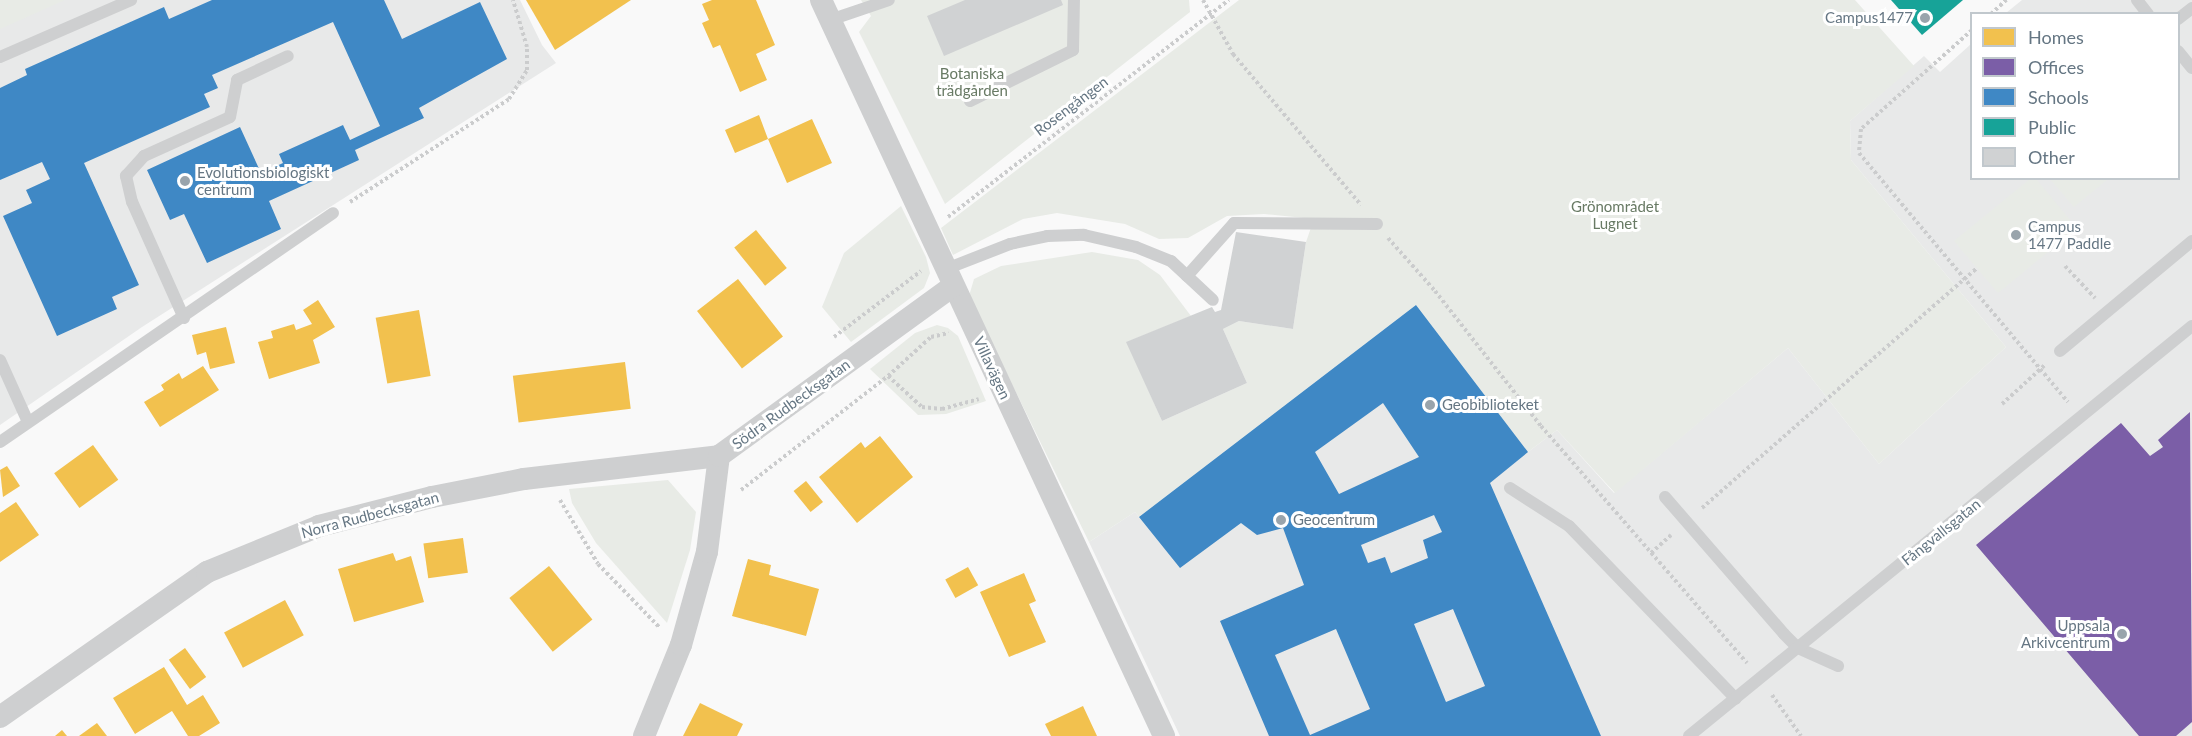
<!DOCTYPE html>
<meta charset="utf-8">
<style>
body{margin:0}
#map{position:relative;width:2192px;height:736px;overflow:hidden;background:#f9f9f9;font-family:Lato,sans-serif}
div>[style]{position:absolute}
.built>*{inset:0;background:#e8e9e9}
.green>*{inset:0;background:#e8ebe6}
.homes>*{inset:0;background:#f2c14e;transform-origin:0 0}
.offices>*{inset:0;background:#7b5ea7}
.schools>*{inset:0;background:#3f88c5}
.public>*{inset:0;background:#17a398}
.building>*{inset:0;background:#d0d2d3}
.path>*{height:4px;margin-top:-2px;transform-origin:0;background:repeating-linear-gradient(90deg,#cbcccd 0 3px,transparent 0 6px)}
.lane>*{height:12px;margin:-6px;padding:0 6px;transform-origin:6px;border-radius:6px;background:#cecfd0}
.street>*{height:22px;margin:-11px;padding:0 11px;transform-origin:11px;border-radius:11px;background:#cecfd0}
.dots>*{width:16px;height:16px;translate:-50% -50%;box-sizing:border-box;border:3px solid #fff;border-radius:50%}
span{translate:-50% -50%;white-space:nowrap;text-align:center;line-height:1.15;-webkit-text-stroke:6px #fff;paint-order:stroke}
.poi-label{font-size:15px;color:#657683}
.right{translate:-100% -50%;text-align:right}
.left{translate:0 -50%;text-align:left}
.park-label{font-size:15px;color:#687a64}
.street-label{font-size:15px;color:#657683}
.legend{position:absolute;left:1970px;top:12px;width:210px;height:168px;box-sizing:border-box;background:#fff;border:2px solid #c1c8cd;margin:0;padding:8px 10px;list-style:none;font-size:18px;color:#657683}
.legend li{display:flex;align-items:center;gap:12px;height:30px}
.legend b{width:30px;border:2px solid #c1c8cd}
</style>
<div id="map">
<div class="built">
<i style="clip-path:polygon(0 0,520px 0,542px 45px,556px 63px,142px 327px,0 425px)"></i>
<i style="clip-path:polygon(2022px 0,2192px 0,2192px 736px,1180px 736px,1089px 542px,1135px 512px,1139px 517px,1416px 305px,1528px 452px,1557px 430px,1614px 493px,1788px 348px,1879px 464px,2006px 347px,1851px 160px,1850px 121px,1924px 56px,1940px 72px,1971px 44px,1972px 178px,2178px 178px,2178px 14px,2006px 13px)"></i>
</div>
<div class="green">
<i style="clip-path:polygon(0 0,65px 0,0 29px)"></i>
<i style="clip-path:polygon(861px 0,1189px 0,1190px 12px,945px 204px,859px 32px,871px 16px)"></i>
<i style="clip-path:polygon(1239px 0,1855px 0,1914px 66px,1850px 121px,1851px 160px,2006px 347px,1879px 464px,1788px 348px,1615px 493px,1557px 430px,1528px 452px,1416px 305px,1139px 517px,1135px 512px,1089px 542px,969px 296px,974px 279px,1001px 266px,1092px 252px,1138px 260px,1160px 275px,1191px 316px,1127px 342px,1162px 421px,1247px 383px,1223px 329px,1239px 321px,1293px 329px,1306px 242px,1314px 219px,1264px 214px,1227px 216px,1188px 238px,1159px 239px,1125px 224px,1057px 213px,1023px 219px,953px 255px,941px 228px)"></i>
<i style="clip-path:polygon(2030px 179px,2036px 179px,2077px 228px,1998px 293px,1954px 241px)"></i>
<i style="clip-path:polygon(2050px 179px,2108px 179px,2074px 207px)"></i>
<i style="clip-path:polygon(901px 206px,926px 257px,930px 273px,924px 288px,851px 342px,822px 307px,844px 253px)"></i>
<i style="clip-path:polygon(937px 325px,948px 328px,958px 336px,986px 401px,946px 414px,918px 415px,870px 369px,915px 333px)"></i>
<i style="clip-path:polygon(668px 480px,696px 512px,690px 550px,667px 623px,596px 543px,572px 503px,569px 489px)"></i>
</div>
<div class="homes">
<i style="clip-path:polygon(526px 0,631px 0,555px 50px)"></i>
<i style="clip-path:polygon(712px 0,756px 0,775px 45px,756px 54px,767px 80px,740px 92px,720px 45px,713px 48px,702px 23px,709px 20px,702px 4px)"></i>
<i style="clip-path:polygon(759px 115px,768px 139px,812px 119px,832px 163px,787px 183px,768px 139px,735px 153px,725px 130px)"></i>
<i style="left:756px;top:230px;width:49px;height:28px;rotate:51deg"></i>
<i style="left:738px;top:279px;width:73px;height:52px;rotate:52deg"></i>
<i style="clip-path:polygon(318px 300px,335px 327px,313px 340px,320px 363px,269px 379px,258px 342px,273px 338px,271px 331px,294px 324px,296px 330px,312px 324px,303px 310px)"></i>
<i style="left:419px;top:310px;width:67px;height:44px;rotate:80deg"></i>
<i style="clip-path:polygon(226px 327px,235px 363px,210px 369px,206px 352px,197px 355px,192px 335px)"></i>
<i style="left:625px;top:362px;width:47px;height:113px;rotate:83deg"></i>
<i style="clip-path:polygon(203px 366px,219px 390px,160px 427px,144px 402px,164px 390px,161px 385px,179px 373px,182px 379px)"></i>
<i style="clip-path:polygon(880px 436px,913px 477px,857px 523px,819px 477px,861px 442px,865px 448px)"></i>
<i style="left:93px;top:445px;width:43px;height:48px;rotate:54deg"></i>
<i style="clip-path:polygon(7px 466px,20px 486px,3px 497px,0 470px)"></i>
<i style="left:806px;top:481px;width:27px;height:16px;rotate:51deg"></i>
<i style="clip-path:polygon(16px 502px,39px 535px,0 562px,0 513px)"></i>
<i style="left:463px;top:538px;width:35px;height:40px;rotate:82deg"></i>
<i style="clip-path:polygon(393px 553px,396px 561px,411px 556px,424px 602px,354px 622px,338px 569px)"></i>
<i style="clip-path:polygon(748px 559px,771px 565px,769px 575px,819px 589px,806px 636px,732px 616px)"></i>
<i style="left:549px;top:566px;width:69px;height:51px;rotate:51deg"></i>
<i style="left:968px;top:567px;width:21px;height:26px;rotate:61deg"></i>
<i style="clip-path:polygon(1024px 573px,1036px 601px,1029px 604px,1046px 642px,1009px 657px,980px 592px)"></i>
<i style="left:285px;top:600px;width:40px;height:69px;rotate:62deg"></i>
<i style="left:185px;top:648px;width:36px;height:20px;rotate:54deg"></i>
<i style="clip-path:polygon(164px 667px,187px 705px,203px 695px,220px 723px,199px 736px,188px 736px,172px 711px,135px 734px,113px 698px)"></i>
<i style="clip-path:polygon(700px 703px,743px 724px,737px 736px,683px 736px)"></i>
<i style="clip-path:polygon(1083px 706px,1097px 736px,1051px 736px,1045px 724px)"></i>
<i style="clip-path:polygon(97px 723px,107px 736px,79px 736px)"></i>
<i style="clip-path:polygon(62px 730px,67px 736px,55px 736px)"></i>
</div>
<div class="offices">
<i style="clip-path:polygon(2190px 412px,2192px 722px,2176px 736px,2139px 736px,1976px 545px,2121px 423px,2150px 456px,2163px 447px,2158px 440px)"></i>
</div>
<div class="schools">
<i style="clip-path:polygon(212px 0,384px 0,402px 39px,480px 2px,507px 59px,419px 108px,424px 118px,355px 150px,359px 160px,269px 201px,281px 229px,207px 263px,184px 214px,170px 220px,147px 170px,240px 127px,261px 173px,283px 163px,279px 154px,343px 125px,350px 140px,380px 126px,333px 22px,212px 75px,218px 88px,204px 94px,210px 107px,84px 163px,139px 285px,112px 297px,117px 309px,57px 336px,3px 216px,32px 203px,26px 190px,50px 179px,42px 162px,0 180px,0 88px,27px 75px,25px 69px,164px 7px,169px 19px)"></i>
<i style="clip-path:polygon(evenodd,1416px 305px,1528px 452px,1490px 483px,1601px 736px,1269px 736px,1220px 621px,1304px 585px,1283px 528px,1257px 535px,1241px 523px,1180px 568px,1139px 517px,1416px 305px,1383px 403px,1419px 457px,1339px 494px,1315px 452px,1383px 403px,1416px 305px,1434px 515px,1442px 532px,1423px 540px,1428px 558px,1391px 573px,1385px 557px,1368px 563px,1361px 545px,1434px 515px,1416px 305px,1453px 609px,1485px 686px,1446px 702px,1414px 624px,1453px 609px,1416px 305px,1336px 629px,1370px 709px,1310px 735px,1275px 655px,1336px 629px)"></i>
</div>
<div class="public">
<i style="clip-path:polygon(1891px 0,1963px 0,1922px 35px)"></i>
</div>
<div class="building">
<i style="clip-path:polygon(965px 0,1061px 0,1063px 5px,944px 56px,927px 16px)"></i>
<i style="clip-path:polygon(1236px 232px,1306px 242px,1293px 329px,1239px 321px,1223px 329px,1247px 383px,1162px 421px,1126px 342px,1212px 307px,1215px 312px,1221px 310px)"></i>
</div>
<div class="path">
<i style="left:1203px;top:0;width:62px;rotate:60.9deg"></i>
<i style="left:1233px;top:54px;width:198px;rotate:49.7deg"></i>
<i style="left:1991px;top:14px;width:21px;rotate:-43deg"></i>
<i style="left:1972px;top:30px;width:149px;rotate:138.3deg"></i>
<i style="left:1861px;top:129px;width:24px;rotate:95deg"></i>
<i style="left:1859px;top:153px;width:325px;rotate:50deg"></i>
<i style="left:350px;top:202px;width:189px;rotate:-32.9deg"></i>
<i style="left:509px;top:99px;width:34px;rotate:-58deg"></i>
<i style="left:527px;top:70px;width:23px;rotate:-90deg"></i>
<i style="left:527px;top:47px;width:49px;rotate:-106.6deg"></i>
<i style="left:948px;top:217px;width:355px;rotate:-37.7deg"></i>
<i style="left:1388px;top:238px;width:71px;rotate:48.4deg"></i>
<i style="left:1435px;top:291px;width:172px;rotate:51.9deg"></i>
<i style="left:1541px;top:426px;width:314px;rotate:49deg"></i>
<i style="left:2065px;top:266px;width:44px;rotate:46.8deg"></i>
<i style="left:834px;top:337px;width:109px;rotate:-37.2deg"></i>
<i style="left:888px;top:376px;width:58px;rotate:-42.2deg"></i>
<i style="left:931px;top:337px;width:18px;rotate:-13deg"></i>
<i style="left:2002px;top:404px;width:59px;rotate:-42.3deg"></i>
<i style="left:741px;top:490px;width:186px;rotate:-37.8deg"></i>
<i style="left:888px;top:376px;width:46px;rotate:42.4deg"></i>
<i style="left:922px;top:407px;width:20px;rotate:6deg"></i>
<i style="left:942px;top:409px;width:38px;rotate:-15deg"></i>
<i style="left:560px;top:500px;width:74px;rotate:59.3deg"></i>
<i style="left:598px;top:564px;width:89px;rotate:45.9deg"></i>
<i style="left:1702px;top:508px;width:365px;rotate:-41.1deg"></i>
<i style="left:1651px;top:553px;width:27px;rotate:-42deg"></i>
<i style="left:1772px;top:695px;width:50px;rotate:54.7deg"></i>
</div>
<div class="lane">
<i style="left:2137px;top:0;width:18px;rotate:52deg"></i>
<i style="left:2178px;top:19px;width:18px;rotate:-38deg"></i>
<i style="left:830px;top:20px;width:62px;rotate:-18.7deg"></i>
<i style="left:2178px;top:51px;width:22px;rotate:51deg"></i>
<i style="left:0;top:57px;width:143px;rotate:-23.5deg"></i>
<i style="left:970px;top:101px;width:115px;rotate:-26.3deg"></i>
<i style="left:1073px;top:50px;width:50px;rotate:-88.9deg"></i>
<i style="left:946px;top:269px;width:69px;rotate:-21.3deg"></i>
<i style="left:1010px;top:244px;width:38px;rotate:-12deg"></i>
<i style="left:1047px;top:236px;width:37px;rotate:-2deg"></i>
<i style="left:1084px;top:235px;width:53px;rotate:13deg"></i>
<i style="left:1136px;top:247px;width:38px;rotate:22deg"></i>
<i style="left:1171px;top:261px;width:57px;rotate:42.9deg"></i>
<i style="left:1187px;top:276px;width:71px;rotate:-48.4deg"></i>
<i style="left:1234px;top:223px;width:143px;rotate:0.4deg"></i>
<i style="left:184px;top:318px;width:127px;rotate:-114.1deg"></i>
<i style="left:132px;top:202px;width:27px;rotate:-103deg"></i>
<i style="left:126px;top:176px;width:27px;rotate:-48deg"></i>
<i style="left:144px;top:156px;width:94px;rotate:-24.4deg"></i>
<i style="left:230px;top:117px;width:38px;rotate:-79deg"></i>
<i style="left:237px;top:80px;width:56px;rotate:-25.2deg"></i>
<i style="left:2060px;top:351px;width:172px;rotate:-39.8deg"></i>
<i style="left:0;top:360px;width:68px;rotate:65.7deg"></i>
<i style="left:0;top:442px;width:404px;rotate:-34.5deg"></i>
<i style="left:1510px;top:488px;width:70px;rotate:32.8deg"></i>
<i style="left:1569px;top:526px;width:240px;rotate:46deg"></i>
<i style="left:1665px;top:497px;width:181px;rotate:49deg"></i>
<i style="left:1784px;top:634px;width:20px;rotate:45deg"></i>
<i style="left:1798px;top:648px;width:44px;rotate:24.2deg"></i>
<i style="left:1689px;top:736px;width:649px;rotate:-39.18deg"></i>
</div>
<div class="street">
<i style="left:821px;top:0;width:812px;rotate:65.01deg"></i>
<i style="left:0;top:717px;width:253px;rotate:-35deg"></i>
<i style="left:207px;top:572px;width:121px;rotate:-22.3deg"></i>
<i style="left:319px;top:526px;width:117px;rotate:-14.4deg"></i>
<i style="left:432px;top:497px;width:94px;rotate:-11.1deg"></i>
<i style="left:524px;top:479px;width:196px;rotate:-6.7deg"></i>
<i style="left:644px;top:736px;width:98px;rotate:-67.9deg"></i>
<i style="left:681px;top:645px;width:97px;rotate:-74.4deg"></i>
<i style="left:707px;top:552px;width:97px;rotate:-82.9deg"></i>
<i style="left:719px;top:456px;width:289px;rotate:-36deg"></i>
</div>
<div class="dots">
<i style="left:1925px;top:18px;background:#99a4ac"></i>
<i style="left:185px;top:181px;background:#99a4ac"></i>
<i style="left:2016px;top:235px;background:#99a4ac"></i>
<i style="left:1430px;top:405px;background:#99a4ac"></i>
<i style="left:1281px;top:520px;background:#99a4ac"></i>
<i style="left:2122px;top:634px;background:#99a4ac"></i>
</div>
<div class="poi-label">
<span class="right" style="left:1913px;top:18px">Campus1477</span>
<span class="left" style="left:197px;top:181px">Evolutionsbiologiskt<br>centrum</span>
<span class="left" style="left:2028px;top:235px">Campus<br>1477 Paddle</span>
<span class="left" style="left:1442px;top:405px">Geobiblioteket</span>
<span class="left" style="left:1293px;top:520px">Geocentrum</span>
<span class="right" style="left:2110px;top:634px">Uppsala<br>Arkivcentrum</span>
</div>
<div class="park-label">
<span style="left:972px;top:82px">Botaniska<br>trädgården</span>
<span style="left:1615px;top:215px">Grönområdet<br>Lugnet</span>
</div>
<div class="street-label">
<span style="left:1071px;top:106px;rotate:-37deg">Rosengången</span>
<span style="left:992px;top:368px;rotate:65deg">Villavägen</span>
<span style="left:791px;top:404px;rotate:-36deg">Södra Rudbecksgatan</span>
<span style="left:370px;top:515px;rotate:-15deg">Norra Rudbecksgatan</span>
<span style="left:1941px;top:532px;rotate:-39deg">Fångvallsgatan</span>
</div>
<ul class="legend">
<li><b style="height:16px;background:#f2c14e"></b>Homes</li>
<li><b style="height:16px;background:#7b5ea7"></b>Offices</li>
<li><b style="height:16px;background:#3f88c5"></b>Schools</li>
<li><b style="height:16px;background:#17a398"></b>Public</li>
<li><b style="height:16px;background:#d0d2d3"></b>Other</li>
</ul>
</div>
